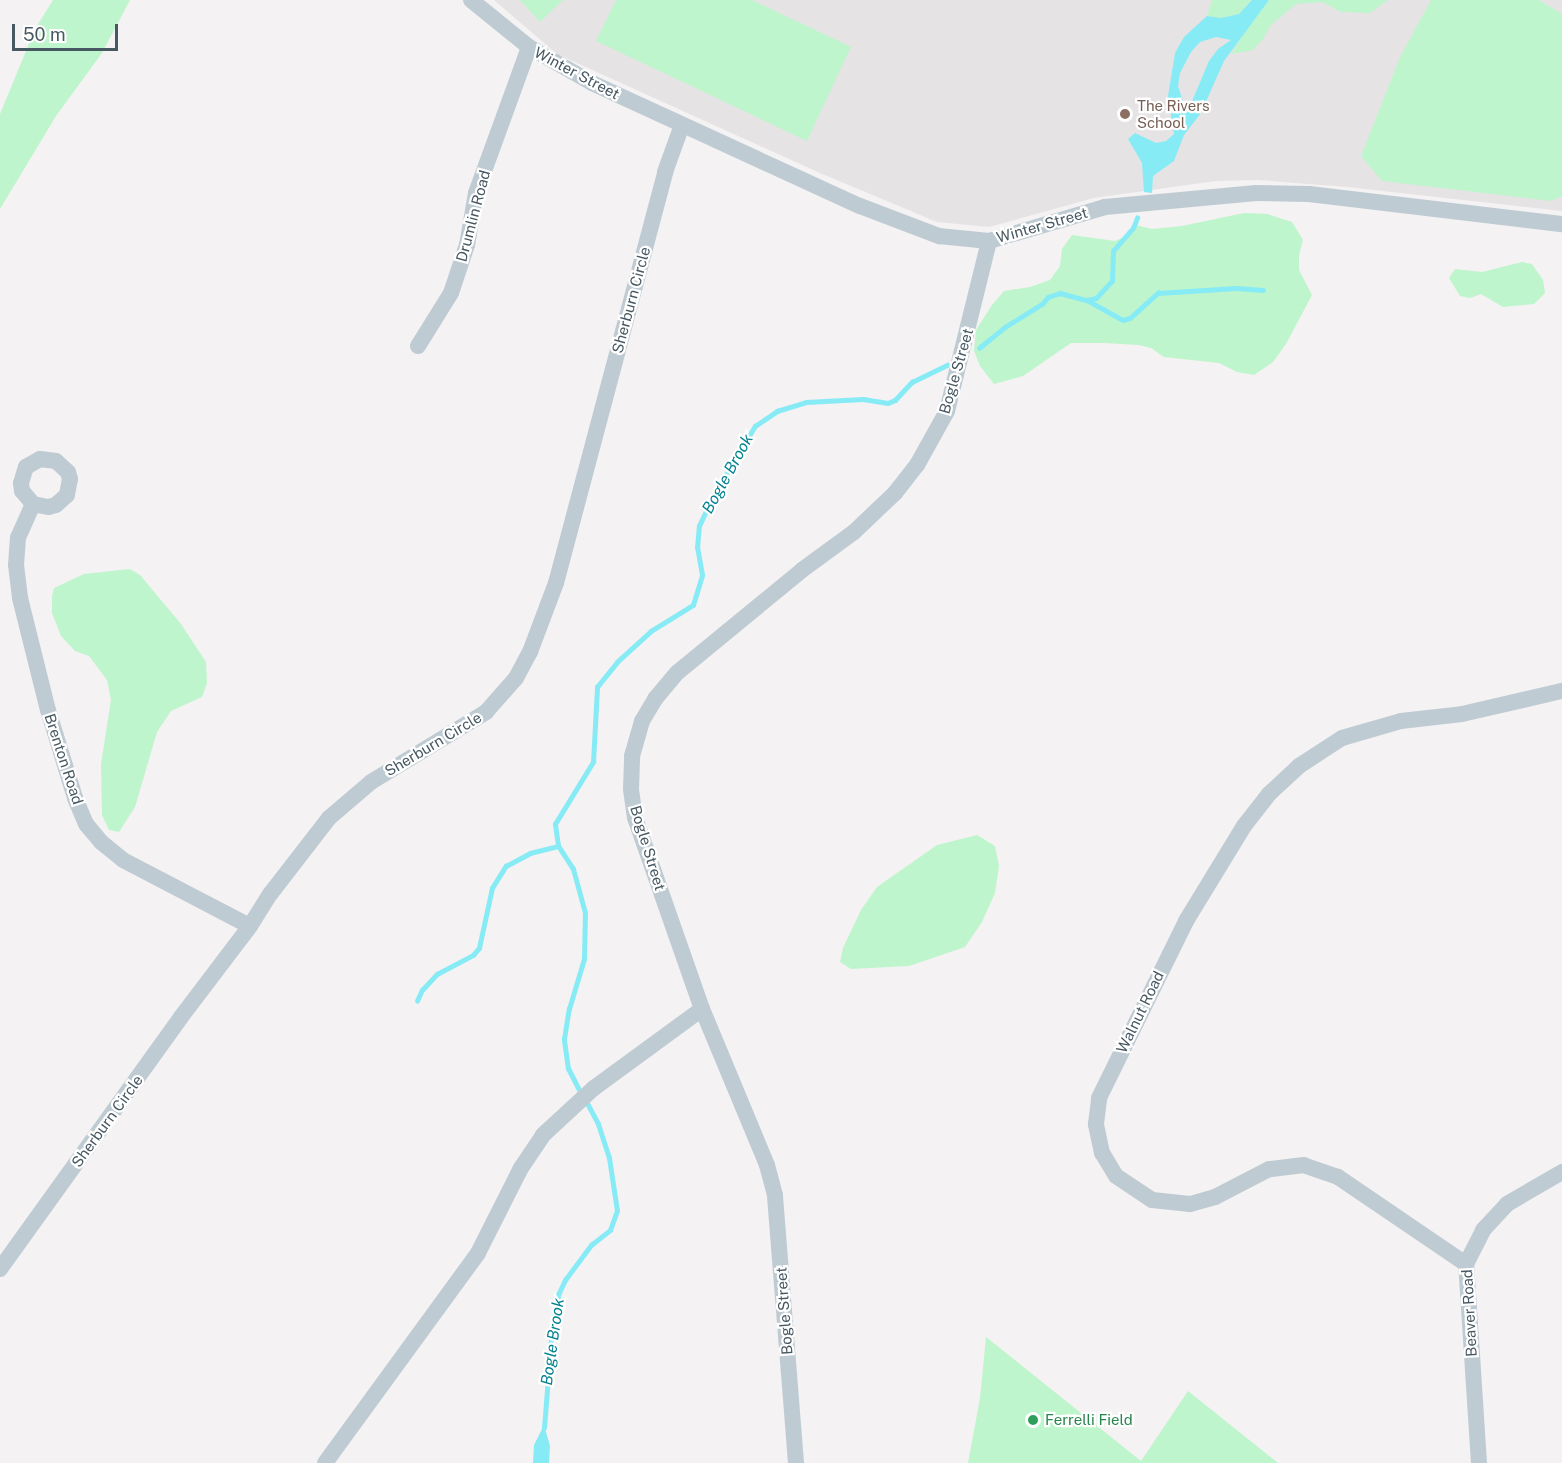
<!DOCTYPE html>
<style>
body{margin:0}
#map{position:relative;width:1562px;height:1463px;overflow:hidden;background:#f4f2f2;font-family:"Public Sans",sans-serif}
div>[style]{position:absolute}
.education>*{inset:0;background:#e6e3e4}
.green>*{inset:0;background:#bef5cd}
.water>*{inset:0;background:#87ebf6}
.stream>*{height:4.5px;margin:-2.25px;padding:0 2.25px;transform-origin:2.25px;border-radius:2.25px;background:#87ebf6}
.minor>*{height:16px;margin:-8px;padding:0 8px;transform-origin:8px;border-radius:8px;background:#bfcbd3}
.dots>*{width:16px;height:16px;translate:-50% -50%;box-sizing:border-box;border:3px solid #fff;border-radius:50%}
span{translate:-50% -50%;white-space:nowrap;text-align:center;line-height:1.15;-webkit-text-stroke:4.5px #fff;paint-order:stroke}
.street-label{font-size:15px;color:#475862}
.education-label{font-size:15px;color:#785e54}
.left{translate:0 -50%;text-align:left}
.leisure-label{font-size:15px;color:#27864d}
.water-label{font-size:16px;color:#048391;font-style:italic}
.scale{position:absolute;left:12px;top:24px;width:106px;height:27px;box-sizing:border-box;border:3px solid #475862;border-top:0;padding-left:8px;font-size:18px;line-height:21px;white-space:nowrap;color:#475862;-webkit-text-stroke:4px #fff;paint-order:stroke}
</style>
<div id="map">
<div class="education">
<i style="clip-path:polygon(494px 0,1562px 0,1562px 211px,1347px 187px,1258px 180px,1216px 181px,1094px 198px,989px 227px,937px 222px,820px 173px,557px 54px)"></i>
</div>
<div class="green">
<i style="clip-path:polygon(53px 0,130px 0,102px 53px,56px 116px,0 209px,0 114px,35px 29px)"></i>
<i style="clip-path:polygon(520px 0,563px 0,540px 22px)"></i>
<i style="clip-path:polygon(616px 0,752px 0,851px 47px,807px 141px,596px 41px)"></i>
<i style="clip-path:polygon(1212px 0,1252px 0,1239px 14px,1221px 18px,1207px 16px)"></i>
<i style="clip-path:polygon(1269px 0,1388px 0,1370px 13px,1341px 12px,1322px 2px,1296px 4px,1271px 25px,1263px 39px,1253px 50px,1231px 54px,1247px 28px)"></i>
<i style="clip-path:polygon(1431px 0,1539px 0,1562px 14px,1562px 196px,1551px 201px,1382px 181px,1361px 156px,1400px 57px)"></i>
<i style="clip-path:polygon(1244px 213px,1267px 214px,1292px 222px,1303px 240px,1299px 255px,1299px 270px,1312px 295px,1286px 344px,1273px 362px,1254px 375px,1237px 372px,1219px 363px,1164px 357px,1151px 348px,1139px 345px,1104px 343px,1071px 343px,1023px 376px,994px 384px,980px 366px,974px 351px,976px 330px,992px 305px,1004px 291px,1030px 287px,1050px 280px,1060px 266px,1062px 249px,1072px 235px,1115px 241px,1129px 235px,1136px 225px,1152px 229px,1182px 226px)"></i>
<i style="clip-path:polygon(1522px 262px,1532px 264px,1543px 280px,1545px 293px,1534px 304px,1503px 307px,1481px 294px,1470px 298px,1460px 296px,1449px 278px,1455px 269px,1482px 272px)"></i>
<i style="clip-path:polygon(130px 569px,140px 575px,181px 624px,206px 662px,207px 683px,202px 697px,171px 711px,157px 732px,135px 807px,119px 832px,109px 830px,102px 815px,101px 764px,111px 700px,107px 680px,89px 656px,75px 651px,61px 636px,52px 613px,52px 596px,54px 588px,84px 574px)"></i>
<i style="clip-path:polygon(977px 835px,995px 846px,999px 866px,995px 893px,982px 922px,965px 947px,909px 966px,851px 969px,840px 962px,843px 948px,861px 910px,877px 887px,937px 845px)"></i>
<i style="clip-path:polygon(986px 1337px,1141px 1461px,1188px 1391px,1278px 1463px,968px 1463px,980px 1398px)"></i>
</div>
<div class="water">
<i style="clip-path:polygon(evenodd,1252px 0,1269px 0,1224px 61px,1201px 113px,1184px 135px,1174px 161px,1153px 176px,1152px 193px,1144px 192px,1142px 163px,1128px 139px,1135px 133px,1156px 143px,1166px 141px,1174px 134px,1168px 96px,1175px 53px,1184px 37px,1207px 16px,1221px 18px,1239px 14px,1252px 0,1216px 37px,1231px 40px,1218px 49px,1209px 61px,1187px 113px,1178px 86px,1180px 73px,1191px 52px,1200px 42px,1216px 37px)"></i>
<i style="clip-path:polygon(544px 1425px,550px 1446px,549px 1463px,533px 1463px,534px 1445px)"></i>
</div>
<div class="stream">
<i style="left:1087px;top:300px;width:41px;rotate:29.1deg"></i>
<i style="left:1123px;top:320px;width:7px;rotate:-16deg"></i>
<i style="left:1130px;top:318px;width:38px;rotate:-42deg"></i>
<i style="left:1158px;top:293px;width:78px;rotate:-3.7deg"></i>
<i style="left:1236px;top:288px;width:27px;rotate:4deg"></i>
<i style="left:979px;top:348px;width:33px;rotate:-39deg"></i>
<i style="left:1005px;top:327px;width:44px;rotate:-31.9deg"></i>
<i style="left:1042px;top:304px;width:9px;rotate:-49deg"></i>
<i style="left:1048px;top:297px;width:13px;rotate:-18deg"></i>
<i style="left:1060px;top:293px;width:28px;rotate:15deg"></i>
<i style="left:1087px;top:300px;width:9px;rotate:-13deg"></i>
<i style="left:1096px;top:298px;width:23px;rotate:-47deg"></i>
<i style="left:1112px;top:281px;width:30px;rotate:-88deg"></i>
<i style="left:1113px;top:251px;width:30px;rotate:-49deg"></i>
<i style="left:1133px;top:228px;width:11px;rotate:-68deg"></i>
<i style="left:417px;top:1001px;width:12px;rotate:-66deg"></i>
<i style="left:422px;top:990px;width:22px;rotate:-47deg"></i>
<i style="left:437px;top:974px;width:41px;rotate:-27.8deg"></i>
<i style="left:473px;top:955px;width:9px;rotate:-49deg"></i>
<i style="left:479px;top:948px;width:61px;rotate:-77.8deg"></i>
<i style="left:492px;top:888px;width:26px;rotate:-58deg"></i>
<i style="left:506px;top:866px;width:27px;rotate:-28deg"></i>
<i style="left:530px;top:853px;width:29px;rotate:-14deg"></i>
<i style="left:581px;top:1094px;width:28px;rotate:-117deg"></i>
<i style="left:568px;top:1069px;width:30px;rotate:-98deg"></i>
<i style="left:564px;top:1039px;width:30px;rotate:-81deg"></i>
<i style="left:569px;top:1009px;width:52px;rotate:-73.3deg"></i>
<i style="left:584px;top:959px;width:46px;rotate:-88.8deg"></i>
<i style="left:585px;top:913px;width:46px;rotate:-105.3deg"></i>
<i style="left:573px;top:869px;width:27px;rotate:-123deg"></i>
<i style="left:558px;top:846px;width:22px;rotate:-98deg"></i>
<i style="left:555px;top:824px;width:73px;rotate:-58.5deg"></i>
<i style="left:593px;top:762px;width:75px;rotate:-86.9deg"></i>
<i style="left:597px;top:687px;width:32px;rotate:-51deg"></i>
<i style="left:617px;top:662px;width:46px;rotate:-42.4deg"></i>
<i style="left:651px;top:631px;width:49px;rotate:-31.8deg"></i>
<i style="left:693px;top:605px;width:31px;rotate:-73deg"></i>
<i style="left:702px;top:575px;width:27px;rotate:-100deg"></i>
<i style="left:697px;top:548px;width:22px;rotate:-85deg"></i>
<i style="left:699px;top:526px;width:29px;rotate:-65deg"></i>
<i style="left:711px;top:500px;width:86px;rotate:-59.3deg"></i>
<i style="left:755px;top:426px;width:27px;rotate:-34deg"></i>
<i style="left:777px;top:411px;width:30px;rotate:-17deg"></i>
<i style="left:806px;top:402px;width:57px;rotate:-3deg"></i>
<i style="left:863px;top:399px;width:25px;rotate:9deg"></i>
<i style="left:888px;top:403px;width:8px;rotate:-23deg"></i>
<i style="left:895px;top:400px;width:25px;rotate:-47deg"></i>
<i style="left:912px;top:382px;width:39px;rotate:-26deg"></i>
<i style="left:544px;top:1428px;width:101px;rotate:-85.5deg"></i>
<i style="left:552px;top:1327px;width:33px;rotate:-79deg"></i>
<i style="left:558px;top:1295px;width:17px;rotate:-65deg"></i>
<i style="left:565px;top:1280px;width:44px;rotate:-53.4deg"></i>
<i style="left:591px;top:1245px;width:24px;rotate:-38deg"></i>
<i style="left:610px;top:1230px;width:20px;rotate:-70deg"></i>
<i style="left:617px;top:1211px;width:54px;rotate:-98.6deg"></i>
<i style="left:609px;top:1158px;width:36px;rotate:-108deg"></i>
<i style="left:598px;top:1124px;width:26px;rotate:-118deg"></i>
</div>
<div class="minor">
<i style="left:471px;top:0;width:75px;rotate:39deg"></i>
<i style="left:529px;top:47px;width:73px;rotate:29.7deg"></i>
<i style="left:592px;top:83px;width:295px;rotate:24.7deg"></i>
<i style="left:860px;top:206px;width:85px;rotate:20.8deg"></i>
<i style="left:939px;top:236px;width:50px;rotate:5.7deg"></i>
<i style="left:989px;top:241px;width:121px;rotate:-16.3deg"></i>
<i style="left:1105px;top:207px;width:152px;rotate:-5.3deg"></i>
<i style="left:1256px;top:193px;width:53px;rotate:1.1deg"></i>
<i style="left:1309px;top:194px;width:255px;rotate:6.8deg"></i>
<i style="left:418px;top:346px;width:62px;rotate:-58.1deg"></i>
<i style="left:451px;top:293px;width:51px;rotate:-71.6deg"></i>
<i style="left:467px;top:245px;width:53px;rotate:-80.2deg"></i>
<i style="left:476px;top:193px;width:155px;rotate:-70deg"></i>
<i style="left:33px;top:504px;width:17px;rotate:-130deg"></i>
<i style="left:22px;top:491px;width:8px;rotate:-97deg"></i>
<i style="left:21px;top:483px;width:17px;rotate:-73deg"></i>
<i style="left:26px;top:467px;width:16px;rotate:-30deg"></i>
<i style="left:40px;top:459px;width:16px;rotate:7deg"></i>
<i style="left:56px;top:461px;width:16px;rotate:43deg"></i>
<i style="left:68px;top:472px;width:7px;rotate:74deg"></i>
<i style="left:70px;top:479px;width:16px;rotate:101deg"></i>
<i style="left:67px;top:495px;width:15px;rotate:138deg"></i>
<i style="left:56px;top:505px;width:8px;rotate:166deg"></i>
<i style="left:48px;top:507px;width:15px;rotate:-169deg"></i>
<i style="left:33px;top:504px;width:36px;rotate:114deg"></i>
<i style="left:18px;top:537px;width:28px;rotate:94deg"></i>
<i style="left:16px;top:565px;width:33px;rotate:83deg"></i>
<i style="left:20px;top:598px;width:115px;rotate:76deg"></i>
<i style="left:48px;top:710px;width:92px;rotate:72.9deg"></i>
<i style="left:75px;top:798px;width:28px;rotate:67deg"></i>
<i style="left:86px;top:824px;width:23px;rotate:50deg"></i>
<i style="left:101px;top:842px;width:28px;rotate:39deg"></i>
<i style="left:123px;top:860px;width:143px;rotate:27.5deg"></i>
<i style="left:1466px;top:1264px;width:155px;rotate:-145.8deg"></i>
<i style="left:1338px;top:1177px;width:36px;rotate:-161deg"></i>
<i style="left:1304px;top:1165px;width:35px;rotate:173deg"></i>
<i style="left:1269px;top:1169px;width:61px;rotate:152.6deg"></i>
<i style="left:1215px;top:1197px;width:26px;rotate:164deg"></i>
<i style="left:1190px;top:1204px;width:38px;rotate:-174deg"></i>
<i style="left:1152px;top:1200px;width:43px;rotate:-146.3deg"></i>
<i style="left:1116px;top:1176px;width:27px;rotate:-121deg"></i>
<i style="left:1102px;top:1153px;width:30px;rotate:-102deg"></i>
<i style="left:1096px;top:1124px;width:26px;rotate:-83deg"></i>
<i style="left:1099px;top:1098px;width:197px;rotate:-63.8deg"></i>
<i style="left:1186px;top:921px;width:111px;rotate:-58.6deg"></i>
<i style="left:1244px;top:826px;width:41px;rotate:-52deg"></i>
<i style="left:1269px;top:794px;width:41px;rotate:-43deg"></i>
<i style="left:1299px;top:766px;width:51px;rotate:-33.1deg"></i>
<i style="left:1342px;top:738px;width:61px;rotate:-16.1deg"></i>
<i style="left:1401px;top:721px;width:61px;rotate:-6.5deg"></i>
<i style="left:1462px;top:714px;width:103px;rotate:-13deg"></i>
<i style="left:0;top:1269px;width:310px;rotate:-54.3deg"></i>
<i style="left:181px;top:1017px;width:114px;rotate:-52.8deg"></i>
<i style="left:250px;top:926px;width:39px;rotate:-58deg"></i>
<i style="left:271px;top:893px;width:95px;rotate:-52.3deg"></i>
<i style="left:329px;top:818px;width:55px;rotate:-40.6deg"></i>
<i style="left:371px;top:782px;width:135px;rotate:-31.3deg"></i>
<i style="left:486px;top:712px;width:45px;rotate:-48.6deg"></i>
<i style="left:516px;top:678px;width:30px;rotate:-62deg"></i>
<i style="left:530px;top:652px;width:74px;rotate:-69.4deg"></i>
<i style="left:556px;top:583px;width:425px;rotate:-75.1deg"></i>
<i style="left:665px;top:172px;width:50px;rotate:-70.1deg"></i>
<i style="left:325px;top:1463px;width:260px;rotate:-53.9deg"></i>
<i style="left:478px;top:1253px;width:95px;rotate:-63.2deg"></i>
<i style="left:521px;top:1168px;width:40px;rotate:-56deg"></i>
<i style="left:543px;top:1135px;width:69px;rotate:-42.7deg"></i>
<i style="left:594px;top:1088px;width:134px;rotate:-36.2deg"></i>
<i style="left:796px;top:1463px;width:269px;rotate:-94.5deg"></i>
<i style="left:775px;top:1195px;width:31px;rotate:-105deg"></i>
<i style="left:767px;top:1165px;width:169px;rotate:-112.6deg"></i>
<i style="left:702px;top:1009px;width:202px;rotate:-109.3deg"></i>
<i style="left:635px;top:818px;width:29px;rotate:-98deg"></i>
<i style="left:631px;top:789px;width:33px;rotate:-88deg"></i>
<i style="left:632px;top:756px;width:36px;rotate:-74deg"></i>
<i style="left:642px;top:721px;width:26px;rotate:-59deg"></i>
<i style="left:655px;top:699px;width:35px;rotate:-50deg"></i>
<i style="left:678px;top:672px;width:161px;rotate:-39.4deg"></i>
<i style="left:802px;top:570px;width:64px;rotate:-36.2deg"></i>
<i style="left:854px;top:532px;width:57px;rotate:-43.6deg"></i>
<i style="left:895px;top:493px;width:36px;rotate:-52deg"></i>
<i style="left:917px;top:465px;width:62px;rotate:-60.9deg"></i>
<i style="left:947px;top:411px;width:175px;rotate:-76.1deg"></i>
<i style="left:1479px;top:1463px;width:199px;rotate:-93.7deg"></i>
<i style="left:1466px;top:1264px;width:38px;rotate:-63deg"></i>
<i style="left:1483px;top:1230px;width:35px;rotate:-47deg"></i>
<i style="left:1507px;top:1204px;width:64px;rotate:-30.2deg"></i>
</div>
<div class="dots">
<i style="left:1125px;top:114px;background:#8d6e63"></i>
<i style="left:1033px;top:1420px;background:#2e9e5b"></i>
</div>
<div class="street-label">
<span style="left:577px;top:73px;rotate:28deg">Winter Street</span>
<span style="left:473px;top:216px;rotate:-75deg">Drumlin Road</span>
<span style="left:1042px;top:225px;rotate:-16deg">Winter Street</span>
<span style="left:631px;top:300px;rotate:-75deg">Sherburn Circle</span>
<span style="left:956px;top:371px;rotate:-74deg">Bogle Street</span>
<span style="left:433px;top:744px;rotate:-31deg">Sherburn Circle</span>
<span style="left:64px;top:759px;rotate:72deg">Brenton Road</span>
<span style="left:648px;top:848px;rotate:73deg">Bogle Street</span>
<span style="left:1140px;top:1012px;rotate:-64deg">Walnut Road</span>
<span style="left:107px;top:1121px;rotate:-54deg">Sherburn Circle</span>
<span style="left:784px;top:1311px;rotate:-94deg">Bogle Street</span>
<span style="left:1469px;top:1313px;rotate:-93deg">Beaver Road</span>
</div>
<div class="education-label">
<span class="left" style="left:1137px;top:114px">The Rivers<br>School</span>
</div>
<div class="leisure-label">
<span class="left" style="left:1045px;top:1420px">Ferrelli Field</span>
</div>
<div class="water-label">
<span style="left:728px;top:474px;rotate:-61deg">Bogle Brook</span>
<span style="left:553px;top:1342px;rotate:-82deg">Bogle Brook</span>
</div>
<div class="scale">50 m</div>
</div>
